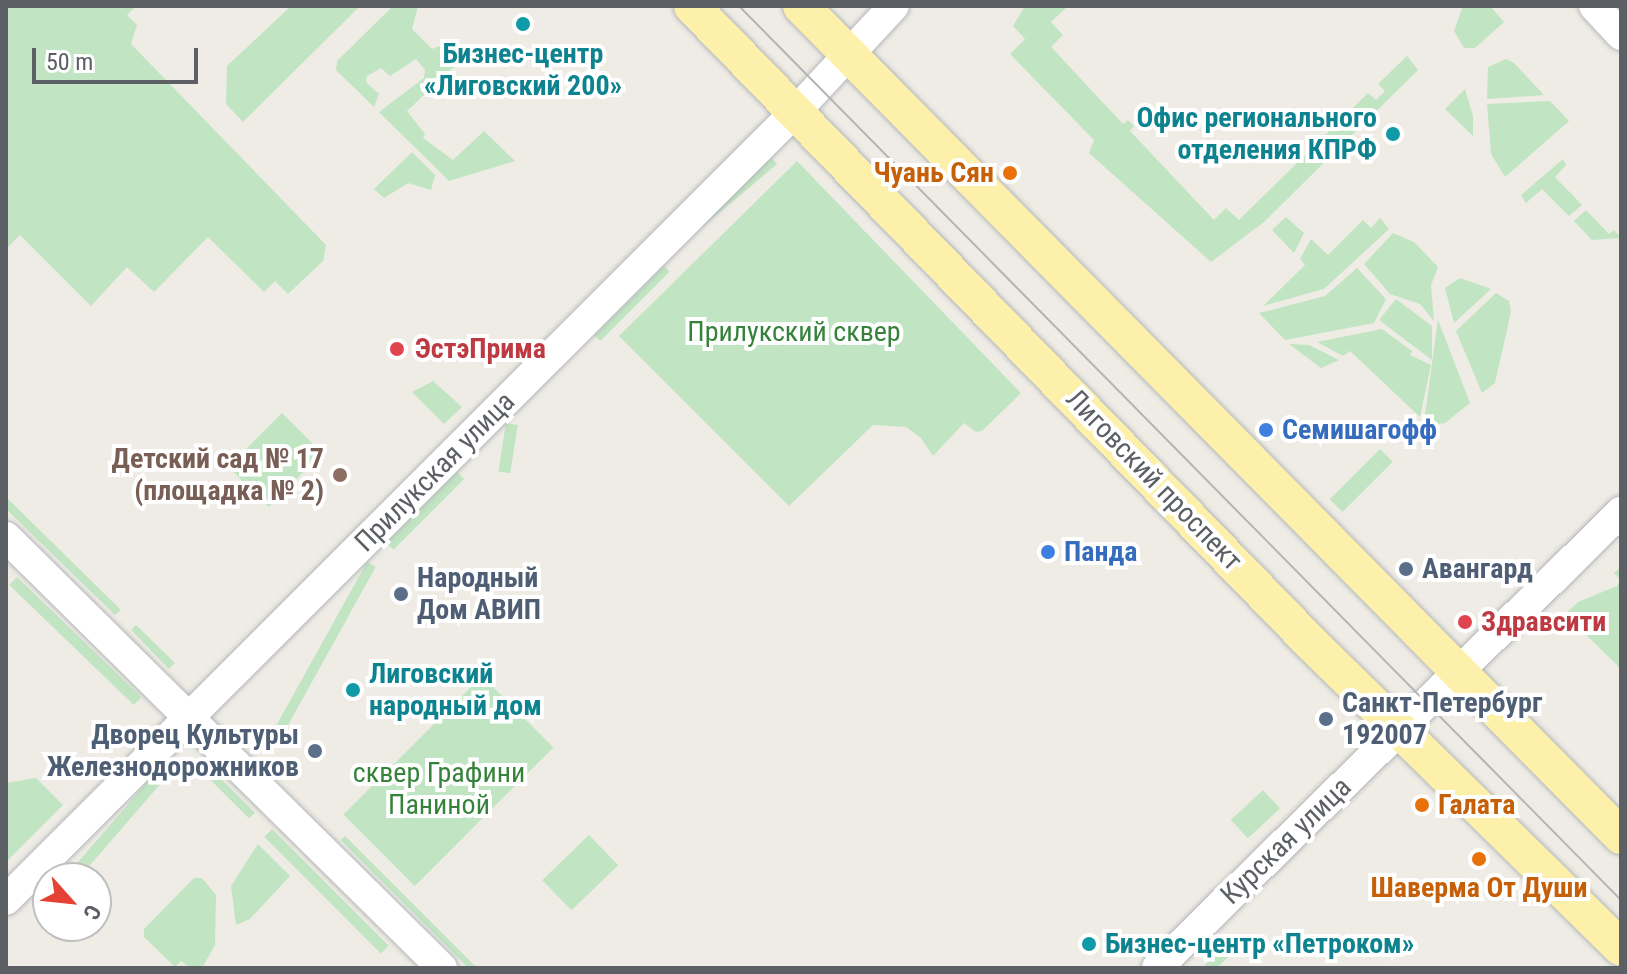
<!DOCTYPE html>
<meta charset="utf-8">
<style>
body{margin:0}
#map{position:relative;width:1627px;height:974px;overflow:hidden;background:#eeece4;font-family:"Roboto Condensed",sans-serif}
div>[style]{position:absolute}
.green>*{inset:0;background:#c1e5c2;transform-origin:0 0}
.roads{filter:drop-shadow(0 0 2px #b5b7bb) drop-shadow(0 0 2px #b5b7bb)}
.minor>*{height:30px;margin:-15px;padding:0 15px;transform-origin:15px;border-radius:15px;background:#fff}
.major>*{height:36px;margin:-18px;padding:0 18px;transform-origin:18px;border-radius:18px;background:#fdf0aa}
.tram>*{height:2px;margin:-1px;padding:0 1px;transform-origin:1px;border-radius:1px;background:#b3b4b5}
.dots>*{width:22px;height:22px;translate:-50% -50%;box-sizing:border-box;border:4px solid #fff;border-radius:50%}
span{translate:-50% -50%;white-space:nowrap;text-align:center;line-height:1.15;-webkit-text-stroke:8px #fff;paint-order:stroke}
.culture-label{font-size:28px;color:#0d838f;font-weight:700}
.right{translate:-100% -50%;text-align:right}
.left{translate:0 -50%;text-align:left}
.food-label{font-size:28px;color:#c56008;font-weight:700}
.park-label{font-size:28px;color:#36823a}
.health-label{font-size:28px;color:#be3a42;font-weight:700}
.shop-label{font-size:28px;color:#366cbe;font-weight:700}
.education-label{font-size:28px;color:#785e54;font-weight:700}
.street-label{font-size:28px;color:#5c6065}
.service-label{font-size:28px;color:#4e5e75;font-weight:700}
.frame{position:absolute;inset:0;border:8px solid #5c6065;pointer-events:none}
.north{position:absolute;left:32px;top:862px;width:80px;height:80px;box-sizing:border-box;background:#fff;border:2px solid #bebfc1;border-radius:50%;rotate:117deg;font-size:22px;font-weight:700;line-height:32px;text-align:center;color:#5c6065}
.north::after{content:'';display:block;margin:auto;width:28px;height:36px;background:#e64233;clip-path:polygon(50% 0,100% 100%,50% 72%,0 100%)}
.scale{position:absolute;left:32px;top:48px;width:166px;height:36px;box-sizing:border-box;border:4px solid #5c6065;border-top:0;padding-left:10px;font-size:24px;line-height:28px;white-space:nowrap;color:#5c6065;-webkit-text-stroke:6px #fff;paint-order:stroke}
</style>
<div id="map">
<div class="green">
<i style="clip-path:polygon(6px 6px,136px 6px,127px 15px,137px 25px,131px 44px,326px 245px,323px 261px,288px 294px,275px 281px,264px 292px,208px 237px,154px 292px,127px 267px,91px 306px,20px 235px,6px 249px)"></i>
<i style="clip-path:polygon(291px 6px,360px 6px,243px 122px,226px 104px,227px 66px)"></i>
<i style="clip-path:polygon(393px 6px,418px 6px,412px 29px,432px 49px,445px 44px,461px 60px,407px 111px,425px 134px,423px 138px,453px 160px,484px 131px,515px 161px,449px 181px,379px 112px,424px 78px,425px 70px,416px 59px,390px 76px,381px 68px,367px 76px,366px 82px,379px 94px,374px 107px,336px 70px,337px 61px)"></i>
<i style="clip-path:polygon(1025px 6px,1068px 6px,1051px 22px,1063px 35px,1051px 47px,1123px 124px,1128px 120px,1134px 126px,1130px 131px,1214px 220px,1226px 208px,1239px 220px,1368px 93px,1376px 100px,1385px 91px,1378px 84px,1407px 56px,1418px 70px,1264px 222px,1211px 262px,1089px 153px,1094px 140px,1010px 54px,1025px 39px,1013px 26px)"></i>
<i style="clip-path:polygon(1463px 6px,1490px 6px,1504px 22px,1475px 48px,1464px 48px,1454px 31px)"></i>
<i style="clip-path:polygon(1506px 59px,1514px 63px,1544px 95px,1487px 99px,1488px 67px)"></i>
<i style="clip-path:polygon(1465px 89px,1473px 116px,1473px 136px,1445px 109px)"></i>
<i style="clip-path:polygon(1550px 101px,1569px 121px,1505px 177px,1491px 154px,1487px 104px)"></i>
<i style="clip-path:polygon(412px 152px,435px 175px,431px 190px,408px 183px,384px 198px,374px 189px)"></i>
<i style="left:772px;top:158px;width:8px;height:134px;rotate:50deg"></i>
<i style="clip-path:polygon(1563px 159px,1566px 165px,1555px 177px,1582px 205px,1569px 216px,1542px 189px,1526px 203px,1521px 195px)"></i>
<i style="clip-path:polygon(797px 161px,1021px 393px,982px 431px,976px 432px,964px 423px,933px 456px,921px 438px,906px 427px,873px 425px,789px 506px,619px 336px)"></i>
<i style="clip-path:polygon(1586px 210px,1609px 234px,1614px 230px,1621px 238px,1592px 240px,1574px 221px)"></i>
<i style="clip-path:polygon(1286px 217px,1304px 233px,1294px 253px,1272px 230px)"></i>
<i style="clip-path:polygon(1380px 218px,1389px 229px,1324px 289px,1263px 306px,1305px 265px,1300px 259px,1311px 239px,1328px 255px,1363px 220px,1371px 228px)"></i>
<i style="clip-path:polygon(1393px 233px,1414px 242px,1438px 267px,1431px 285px,1434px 321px,1420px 304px,1390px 294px,1364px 264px)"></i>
<i style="left:664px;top:266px;width:8px;height:98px;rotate:45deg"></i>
<i style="clip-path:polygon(1357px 268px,1386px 299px,1374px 323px,1285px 340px,1259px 313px,1325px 296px)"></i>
<i style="clip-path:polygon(1460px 278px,1491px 289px,1454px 323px,1445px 288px)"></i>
<i style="clip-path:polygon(1496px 293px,1509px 301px,1511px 312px,1495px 383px,1482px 393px,1456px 331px)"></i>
<i style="clip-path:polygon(1396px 299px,1432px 326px,1432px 360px,1379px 320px)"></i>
<i style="clip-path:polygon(1438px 320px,1470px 403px,1445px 423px,1431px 425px,1424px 422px)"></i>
<i style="clip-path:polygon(1382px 329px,1412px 351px,1410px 355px,1431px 365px,1420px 417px,1350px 351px,1343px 356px,1317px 342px)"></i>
<i style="clip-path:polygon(1289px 344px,1309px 345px,1339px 360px,1321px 368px)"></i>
<i style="clip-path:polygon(433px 381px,462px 407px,444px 424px,412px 392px)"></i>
<i style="left:282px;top:413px;width:57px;height:76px;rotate:45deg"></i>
<i style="left:506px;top:423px;width:12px;height:49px;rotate:9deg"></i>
<i style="left:1380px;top:449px;width:18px;height:71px;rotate:45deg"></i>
<i style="left:457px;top:472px;width:10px;height:100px;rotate:45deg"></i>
<i style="clip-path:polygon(6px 497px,121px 610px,115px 615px,6px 509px)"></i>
<i style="left:367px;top:562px;width:10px;height:191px;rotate:29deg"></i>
<i style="clip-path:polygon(1621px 567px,1621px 669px,1565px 614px,1578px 602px,1617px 586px,1621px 580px,1614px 573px)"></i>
<i style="left:17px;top:577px;width:173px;height:11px;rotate:44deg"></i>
<i style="clip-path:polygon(136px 625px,175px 663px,169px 669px,131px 630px)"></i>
<i style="left:482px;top:676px;width:101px;height:196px;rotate:45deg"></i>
<i style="left:211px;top:769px;width:62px;height:8px;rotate:45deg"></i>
<i style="left:157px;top:771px;width:11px;height:141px;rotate:41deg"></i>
<i style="clip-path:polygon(36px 778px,63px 805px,6px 862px,6px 783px)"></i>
<i style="left:1263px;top:790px;width:25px;height:44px;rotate:47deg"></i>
<i style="left:272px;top:829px;width:165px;height:11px;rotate:45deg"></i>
<i style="left:589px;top:835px;width:42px;height:65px;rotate:46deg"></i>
<i style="left:345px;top:836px;width:188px;height:6px;rotate:45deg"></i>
<i style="clip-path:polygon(258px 844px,290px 876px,250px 919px,236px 925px,231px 886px)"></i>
<i style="clip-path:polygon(194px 878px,202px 878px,216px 895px,215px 945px,202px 968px,190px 968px,181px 961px,175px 967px,144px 937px,144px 929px)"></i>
<i style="clip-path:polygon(1235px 936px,1242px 943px,1217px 968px,1202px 968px)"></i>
</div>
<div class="roads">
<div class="minor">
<i style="left:1594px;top:6px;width:40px;rotate:47deg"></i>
<i style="left:6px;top:537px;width:613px;rotate:44.67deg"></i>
<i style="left:6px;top:900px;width:1115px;rotate:-44.96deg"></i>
<i style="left:795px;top:112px;width:145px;rotate:-47deg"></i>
<i style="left:1157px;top:968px;width:651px;rotate:-44.5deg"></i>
</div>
<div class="major">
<i style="left:692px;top:6px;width:887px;rotate:45.82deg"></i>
<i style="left:1310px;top:642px;width:436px;rotate:44.5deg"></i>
<i style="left:801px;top:6px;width:1167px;rotate:45.35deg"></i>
</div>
</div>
<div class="tram">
<i style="left:739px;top:6px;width:1256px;rotate:45.39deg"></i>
</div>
<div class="dots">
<i style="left:523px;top:24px;background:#0f9aa8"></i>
<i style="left:1393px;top:134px;background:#0f9aa8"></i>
<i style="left:1010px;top:173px;background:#e8710a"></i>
<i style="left:397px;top:349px;background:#e0444e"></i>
<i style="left:1266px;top:430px;background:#3f7fe0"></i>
<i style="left:340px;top:475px;background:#8d6e63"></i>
<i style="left:1048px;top:552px;background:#3f7fe0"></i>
<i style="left:1406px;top:569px;background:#5c6f8a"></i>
<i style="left:401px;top:594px;background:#5c6f8a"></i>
<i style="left:1465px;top:622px;background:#e0444e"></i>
<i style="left:353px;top:690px;background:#0f9aa8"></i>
<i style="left:1326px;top:719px;background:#5c6f8a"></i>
<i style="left:315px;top:751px;background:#5c6f8a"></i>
<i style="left:1422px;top:805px;background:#e8710a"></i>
<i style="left:1479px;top:859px;background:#e8710a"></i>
<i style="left:1089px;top:944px;background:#0f9aa8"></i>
</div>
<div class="culture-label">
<span style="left:523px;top:70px">Бизнес-центр<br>«Лиговский 200»</span>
<span class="right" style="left:1377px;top:134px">Офис регионального<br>отделения КПРФ</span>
<span class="left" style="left:369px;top:690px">Лиговский<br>народный дом</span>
<span class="left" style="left:1105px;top:944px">Бизнес-центр «Петроком»</span>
</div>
<div class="food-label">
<span class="right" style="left:994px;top:173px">Чуань Сян</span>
<span class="left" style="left:1438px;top:805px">Галата</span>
<span style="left:1479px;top:888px">Шаверма От Души</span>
</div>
<div class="park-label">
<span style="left:794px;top:332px">Прилукский сквер</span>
<span style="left:439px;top:789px">сквер Графини<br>Паниной</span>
</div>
<div class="health-label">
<span class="left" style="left:415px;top:349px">ЭстэПрима</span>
<span class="left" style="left:1481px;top:622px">Здравсити</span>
</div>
<div class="shop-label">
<span class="left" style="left:1282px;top:430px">Семишагофф</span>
<span class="left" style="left:1064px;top:552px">Панда</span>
</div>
<div class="education-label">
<span class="right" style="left:324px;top:475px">Детский сад № 17<br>(площадка № 2)</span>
</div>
<div class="street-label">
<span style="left:435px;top:472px;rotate:-45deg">Прилукская улица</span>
<span style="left:1154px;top:480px;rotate:46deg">Лиговский проспект</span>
<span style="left:1286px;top:841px;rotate:-44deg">Курская улица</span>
</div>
<div class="service-label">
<span class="left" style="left:1422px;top:569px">Авангард</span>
<span class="left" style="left:417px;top:594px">Народный<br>Дом АВИП</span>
<span class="left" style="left:1342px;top:719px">Санкт-Петербург<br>192007</span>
<span class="right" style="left:299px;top:751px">Дворец Культуры<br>Железнодорожников</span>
</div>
<div class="frame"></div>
<div class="north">С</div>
<div class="scale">50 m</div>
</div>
